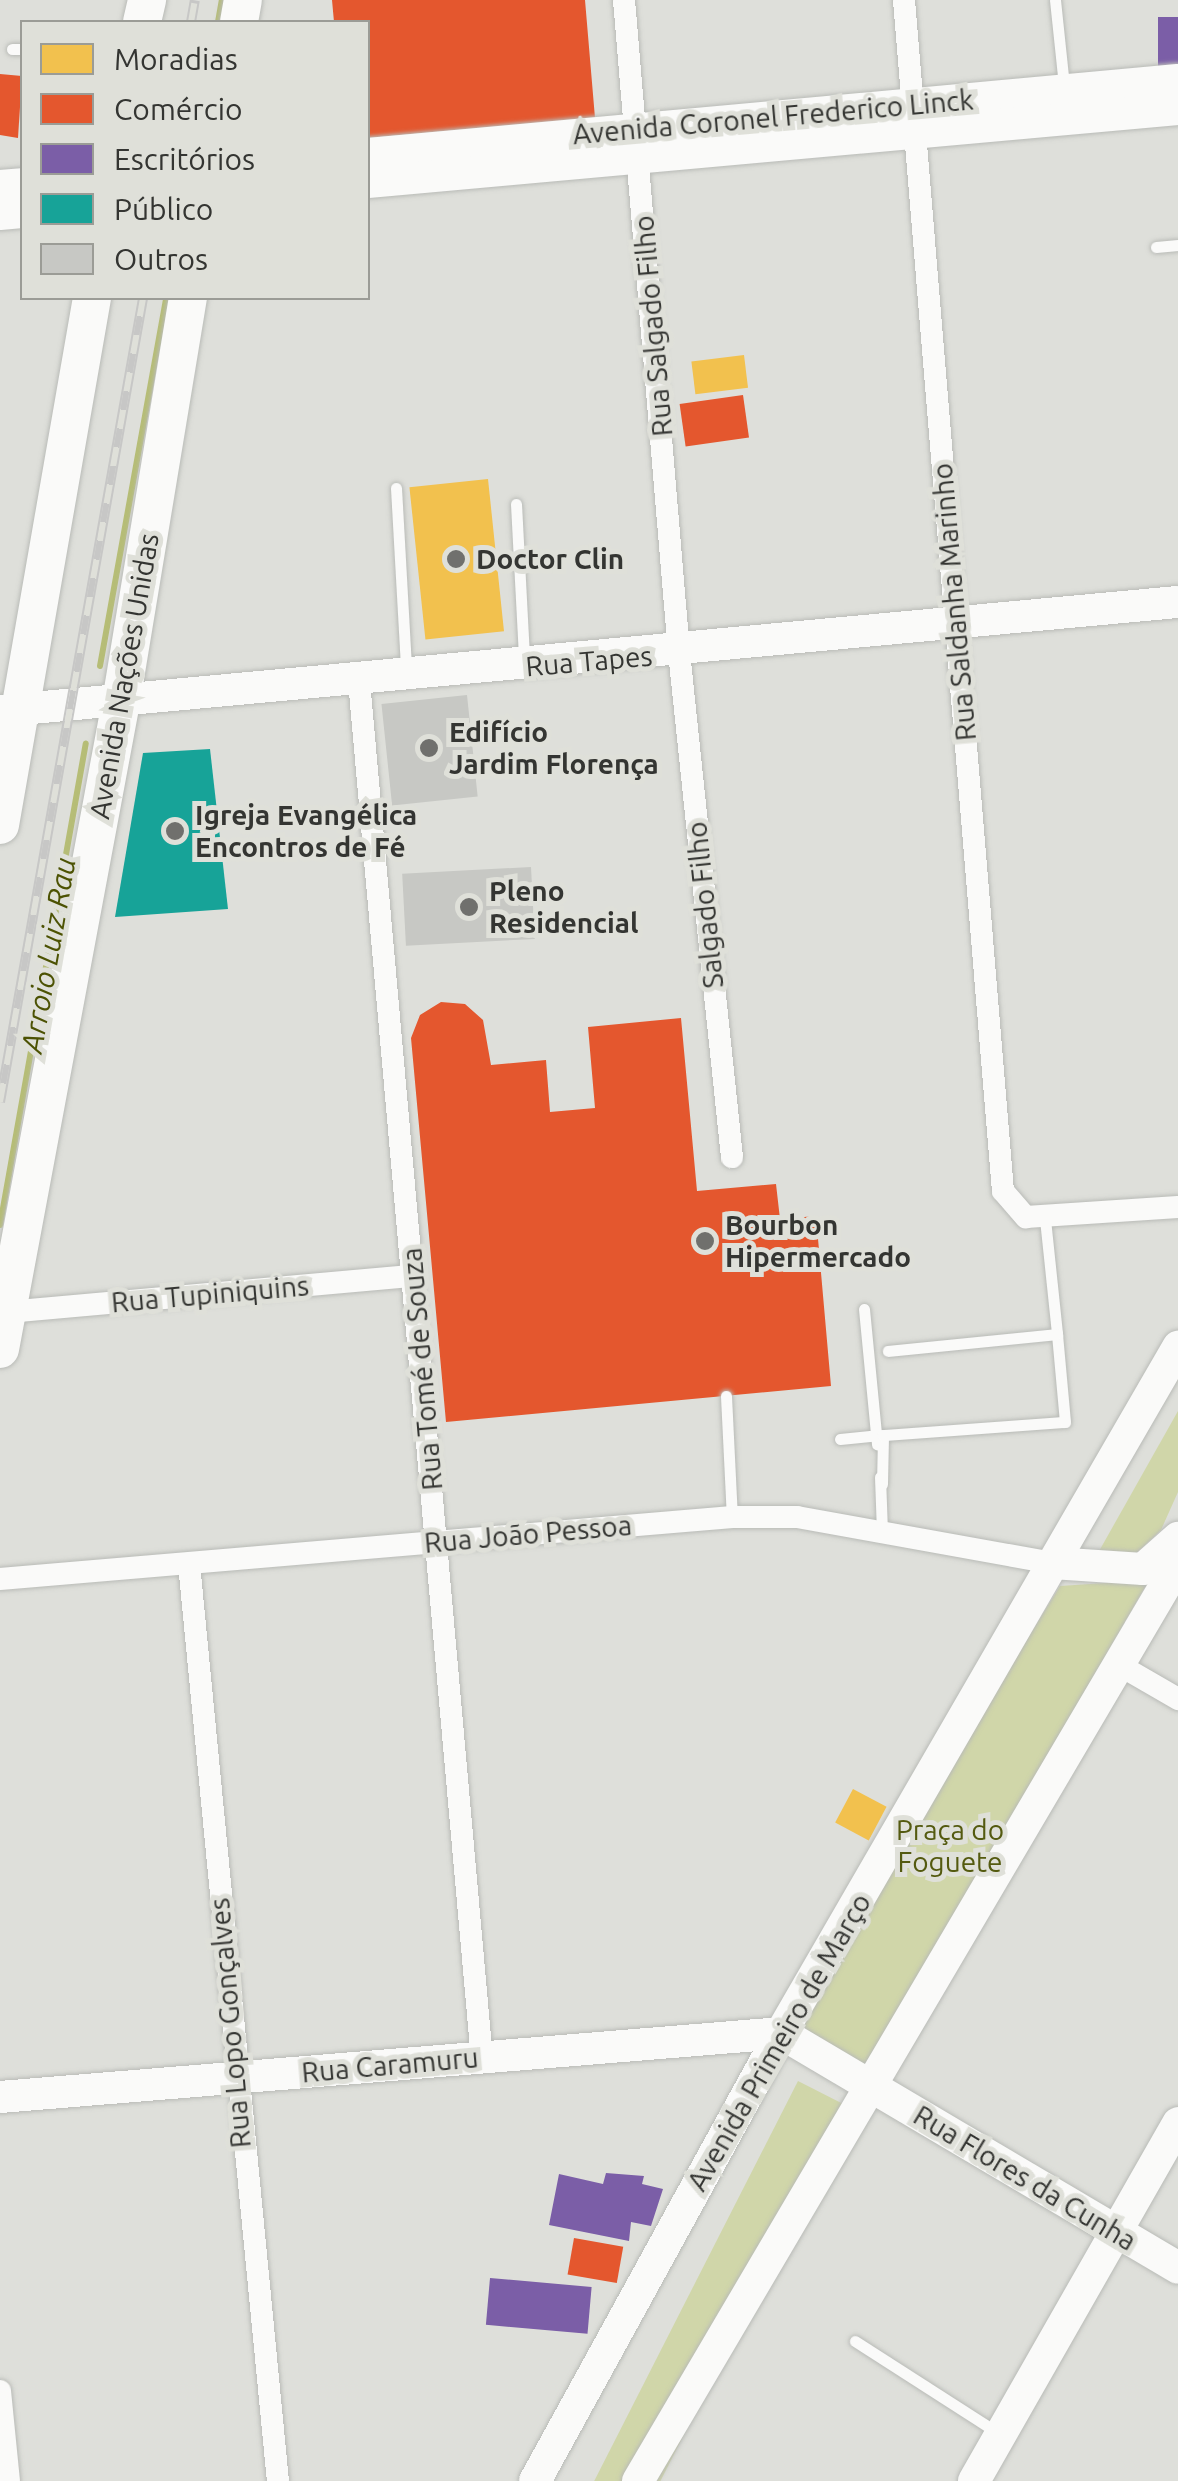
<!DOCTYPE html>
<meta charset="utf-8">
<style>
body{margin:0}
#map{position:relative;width:1178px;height:2481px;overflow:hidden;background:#dedfda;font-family:Ubuntu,sans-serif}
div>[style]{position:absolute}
.green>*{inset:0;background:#d0d6a9;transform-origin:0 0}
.homes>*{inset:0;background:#f2c14e;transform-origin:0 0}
.shops>*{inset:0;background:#e4572e;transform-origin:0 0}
.offices>*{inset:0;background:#7b5ea7;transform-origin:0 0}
.public>*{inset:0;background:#17a398}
.stream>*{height:6px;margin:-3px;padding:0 3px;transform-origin:3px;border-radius:3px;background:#b6bd76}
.building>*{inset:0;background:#c7c8c4;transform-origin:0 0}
.roads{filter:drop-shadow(0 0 2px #b9bbb7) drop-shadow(0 0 2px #b9bbb7)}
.lane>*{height:11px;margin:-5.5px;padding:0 5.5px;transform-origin:5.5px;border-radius:5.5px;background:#fafaf9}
.street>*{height:22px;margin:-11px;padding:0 11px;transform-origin:11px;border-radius:11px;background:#fafaf9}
.secondary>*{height:32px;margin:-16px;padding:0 16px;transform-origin:16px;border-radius:16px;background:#fafaf9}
.primary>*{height:38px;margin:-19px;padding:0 19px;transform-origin:19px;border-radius:19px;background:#fafaf9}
.rail>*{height:10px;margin-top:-5px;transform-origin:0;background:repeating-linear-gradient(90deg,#dfe0d9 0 19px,#c7c7c6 0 38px);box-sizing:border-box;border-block:2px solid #c7c7c6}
.dots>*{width:28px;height:28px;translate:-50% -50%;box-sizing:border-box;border:5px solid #dfe0d9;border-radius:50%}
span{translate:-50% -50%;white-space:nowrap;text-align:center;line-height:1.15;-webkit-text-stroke:10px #dfe0d9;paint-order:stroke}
.street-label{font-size:28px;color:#343532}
.poi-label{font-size:28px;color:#343532;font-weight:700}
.left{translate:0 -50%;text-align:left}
.park-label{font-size:28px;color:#545a10}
.water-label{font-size:30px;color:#4c5203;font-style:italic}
.legend{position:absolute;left:20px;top:20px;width:350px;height:280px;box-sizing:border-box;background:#dfe0d9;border:2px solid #9b9c96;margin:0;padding:12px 18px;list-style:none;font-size:30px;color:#343532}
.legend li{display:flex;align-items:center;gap:20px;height:50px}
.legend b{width:50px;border:2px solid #9b9c96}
</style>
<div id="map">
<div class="green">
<i style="clip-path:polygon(1178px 1411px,1178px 1492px,1161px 1530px,1132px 1557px,1098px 1553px)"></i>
<i style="clip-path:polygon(1149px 1580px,866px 2070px,801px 2026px,971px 1730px,1060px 1586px)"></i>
<i style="left:798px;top:2081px;width:59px;height:465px;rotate:27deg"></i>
</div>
<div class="homes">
<i style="left:744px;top:355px;width:33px;height:53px;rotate:83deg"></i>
<i style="left:488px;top:479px;width:153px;height:79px;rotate:84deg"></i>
<i style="left:853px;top:1789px;width:38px;height:38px;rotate:28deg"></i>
</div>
<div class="shops">
<i style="clip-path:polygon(332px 0,585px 0,595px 118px,368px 138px,368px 22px,334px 22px)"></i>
<i style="clip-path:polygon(0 74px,22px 76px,18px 138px,0 135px)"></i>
<i style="left:743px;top:395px;width:43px;height:64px;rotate:82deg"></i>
<i style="clip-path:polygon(441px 1002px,465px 1004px,483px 1020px,491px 1065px,546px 1060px,550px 1112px,595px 1108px,588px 1027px,681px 1018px,697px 1191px,776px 1184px,780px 1219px,816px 1216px,831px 1386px,446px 1422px,411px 1038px,420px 1015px)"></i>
<i style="left:574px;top:2238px;width:50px;height:37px;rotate:10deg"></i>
</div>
<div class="offices">
<i style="left:1178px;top:17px;width:54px;height:20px;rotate:90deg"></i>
<i style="clip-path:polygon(606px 2173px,644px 2176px,642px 2184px,663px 2189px,651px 2226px,631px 2222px,629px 2241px,549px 2225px,559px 2174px,603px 2184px)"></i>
<i style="left:490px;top:2278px;width:102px;height:47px;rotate:5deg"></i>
</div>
<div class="public">
<i style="clip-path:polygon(210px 749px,228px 909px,115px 917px,143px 753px)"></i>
</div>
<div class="stream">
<i style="left:218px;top:22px;width:22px;rotate:-80deg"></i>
<i style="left:100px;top:666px;width:374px;rotate:-79.8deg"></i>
<i style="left:0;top:1225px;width:489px;rotate:-79.9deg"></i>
</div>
<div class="building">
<i style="left:467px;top:695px;width:102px;height:86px;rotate:84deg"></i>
<i style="left:531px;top:867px;width:72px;height:129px;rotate:87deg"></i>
</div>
<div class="roads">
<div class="lane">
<i style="left:1055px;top:0;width:86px;rotate:84deg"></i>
<i style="left:12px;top:49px;width:10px"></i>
<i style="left:1156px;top:247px;width:22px;rotate:-5deg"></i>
<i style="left:396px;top:488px;width:180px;rotate:86.8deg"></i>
<i style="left:516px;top:504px;width:154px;rotate:87deg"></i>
<i style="left:1045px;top:1219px;width:116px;rotate:84deg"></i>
<i style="left:864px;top:1309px;width:136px;rotate:84.5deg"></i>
<i style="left:726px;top:1396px;width:121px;rotate:87.2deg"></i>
<i style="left:840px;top:1439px;width:40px;rotate:-5.7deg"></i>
<i style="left:880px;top:1477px;width:55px;rotate:87.9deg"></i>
<i style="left:882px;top:1484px;width:49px;rotate:-88.8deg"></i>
<i style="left:883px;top:1435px;width:182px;rotate:-4.1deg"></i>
<i style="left:1065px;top:1422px;width:88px;rotate:-95.2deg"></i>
<i style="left:1057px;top:1334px;width:170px;rotate:174.3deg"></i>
<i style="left:855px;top:2341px;width:169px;rotate:32.7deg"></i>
</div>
<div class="street">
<i style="left:624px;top:0;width:654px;rotate:85.18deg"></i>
<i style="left:679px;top:652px;width:508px;rotate:84.01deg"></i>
<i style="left:904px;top:0;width:1195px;rotate:85.25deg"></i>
<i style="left:1003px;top:1191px;width:35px;rotate:49deg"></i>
<i style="left:1026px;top:1217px;width:152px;rotate:-3.8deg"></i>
<i style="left:359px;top:681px;width:1382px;rotate:84.9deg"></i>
<i style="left:7px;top:1312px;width:408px;rotate:-5.1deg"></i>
<i style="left:189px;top:1564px;width:921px;rotate:84.46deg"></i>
<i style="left:0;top:1579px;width:735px;rotate:-4.84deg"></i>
<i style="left:732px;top:1517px;width:65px"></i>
<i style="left:797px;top:1517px;width:259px;rotate:10.2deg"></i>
<i style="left:1121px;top:1666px;width:66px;rotate:30.1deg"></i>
<i style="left:0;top:2391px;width:90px;rotate:84.3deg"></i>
</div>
<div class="secondary">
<i style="left:368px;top:154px;width:813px;rotate:-5.22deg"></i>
<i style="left:368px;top:182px;width:813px;rotate:-5.15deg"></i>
<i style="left:0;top:186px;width:22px;rotate:-5deg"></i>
<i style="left:0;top:214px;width:22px;rotate:-5deg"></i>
<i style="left:0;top:711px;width:1183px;rotate:-5.29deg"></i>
<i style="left:1052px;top:1563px;width:91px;rotate:3.8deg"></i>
<i style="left:1143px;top:1569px;width:47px;rotate:-41.5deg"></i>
<i style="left:781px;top:2033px;width:461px;rotate:30.6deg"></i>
<i style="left:0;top:2097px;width:784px;rotate:-4.68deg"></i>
<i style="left:535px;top:2481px;width:511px;rotate:-61.23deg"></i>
<i style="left:781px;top:2033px;width:793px;rotate:-59.94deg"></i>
<i style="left:638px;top:2481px;width:1064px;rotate:-59.51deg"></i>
<i style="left:974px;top:2481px;width:412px;rotate:-60.3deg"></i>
</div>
<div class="primary">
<i style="left:142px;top:22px;width:23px;rotate:-77deg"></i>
<i style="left:239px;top:22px;width:22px;rotate:-80deg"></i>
<i style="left:0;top:825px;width:535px;rotate:-80.1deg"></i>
<i style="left:0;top:1349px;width:658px;rotate:-79.41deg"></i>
<i style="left:121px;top:702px;width:410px;rotate:-80.6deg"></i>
</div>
</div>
<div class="rail">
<i style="left:191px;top:22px;width:22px;rotate:-80deg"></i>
<i style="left:0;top:1102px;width:817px;rotate:-79.91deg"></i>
</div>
<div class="dots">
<i style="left:456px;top:559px;background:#70706d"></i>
<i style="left:429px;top:748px;background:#70706d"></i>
<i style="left:175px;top:831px;background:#70706d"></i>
<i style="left:469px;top:907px;background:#70706d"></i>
<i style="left:705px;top:1241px;background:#70706d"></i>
</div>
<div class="street-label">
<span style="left:773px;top:117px;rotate:-5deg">Avenida Coronel Frederico Linck</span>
<span style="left:653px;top:326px;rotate:-95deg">Rua Salgado Filho</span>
<span style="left:954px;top:602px;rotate:-95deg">Rua Saldanha Marinho</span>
<span style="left:589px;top:661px;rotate:-5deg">Rua Tapes</span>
<span style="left:124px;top:676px;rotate:-80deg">Avenida Nações Unidas</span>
<span style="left:705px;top:905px;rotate:-96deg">Salgado Filho</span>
<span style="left:210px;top:1294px;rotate:-5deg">Rua Tupiniquins</span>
<span style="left:422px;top:1369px;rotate:-95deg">Rua Tomé de Souza</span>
<span style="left:528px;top:1534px;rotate:-5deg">Rua João Pessoa</span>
<span style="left:230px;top:2023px;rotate:-95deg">Rua Lopo Gonçalves</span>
<span style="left:779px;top:2042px;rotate:-60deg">Avenida Primeiro de Março</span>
<span style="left:390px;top:2065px;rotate:-5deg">Rua Caramuru</span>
<span style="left:1025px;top:2178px;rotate:31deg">Rua Flores da Cunha</span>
</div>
<div class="poi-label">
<span class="left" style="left:476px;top:559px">Doctor Clin</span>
<span class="left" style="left:449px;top:748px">Edifício<br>Jardim Florença</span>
<span class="left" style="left:195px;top:831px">Igreja Evangélica<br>Encontros de Fé</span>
<span class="left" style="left:489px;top:907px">Pleno<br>Residencial</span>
<span class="left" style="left:725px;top:1241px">Bourbon<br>Hipermercado</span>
</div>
<div class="park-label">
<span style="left:950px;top:1846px">Praça do<br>Foguete</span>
</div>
<div class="water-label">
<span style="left:48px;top:955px;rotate:-80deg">Arroio Luiz Rau</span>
</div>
<ul class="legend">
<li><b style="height:28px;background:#f2c14e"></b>Moradias</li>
<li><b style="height:28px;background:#e4572e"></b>Comércio</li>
<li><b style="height:28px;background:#7b5ea7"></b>Escritórios</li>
<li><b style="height:28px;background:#17a398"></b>Público</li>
<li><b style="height:28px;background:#c7c8c4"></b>Outros</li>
</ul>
</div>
